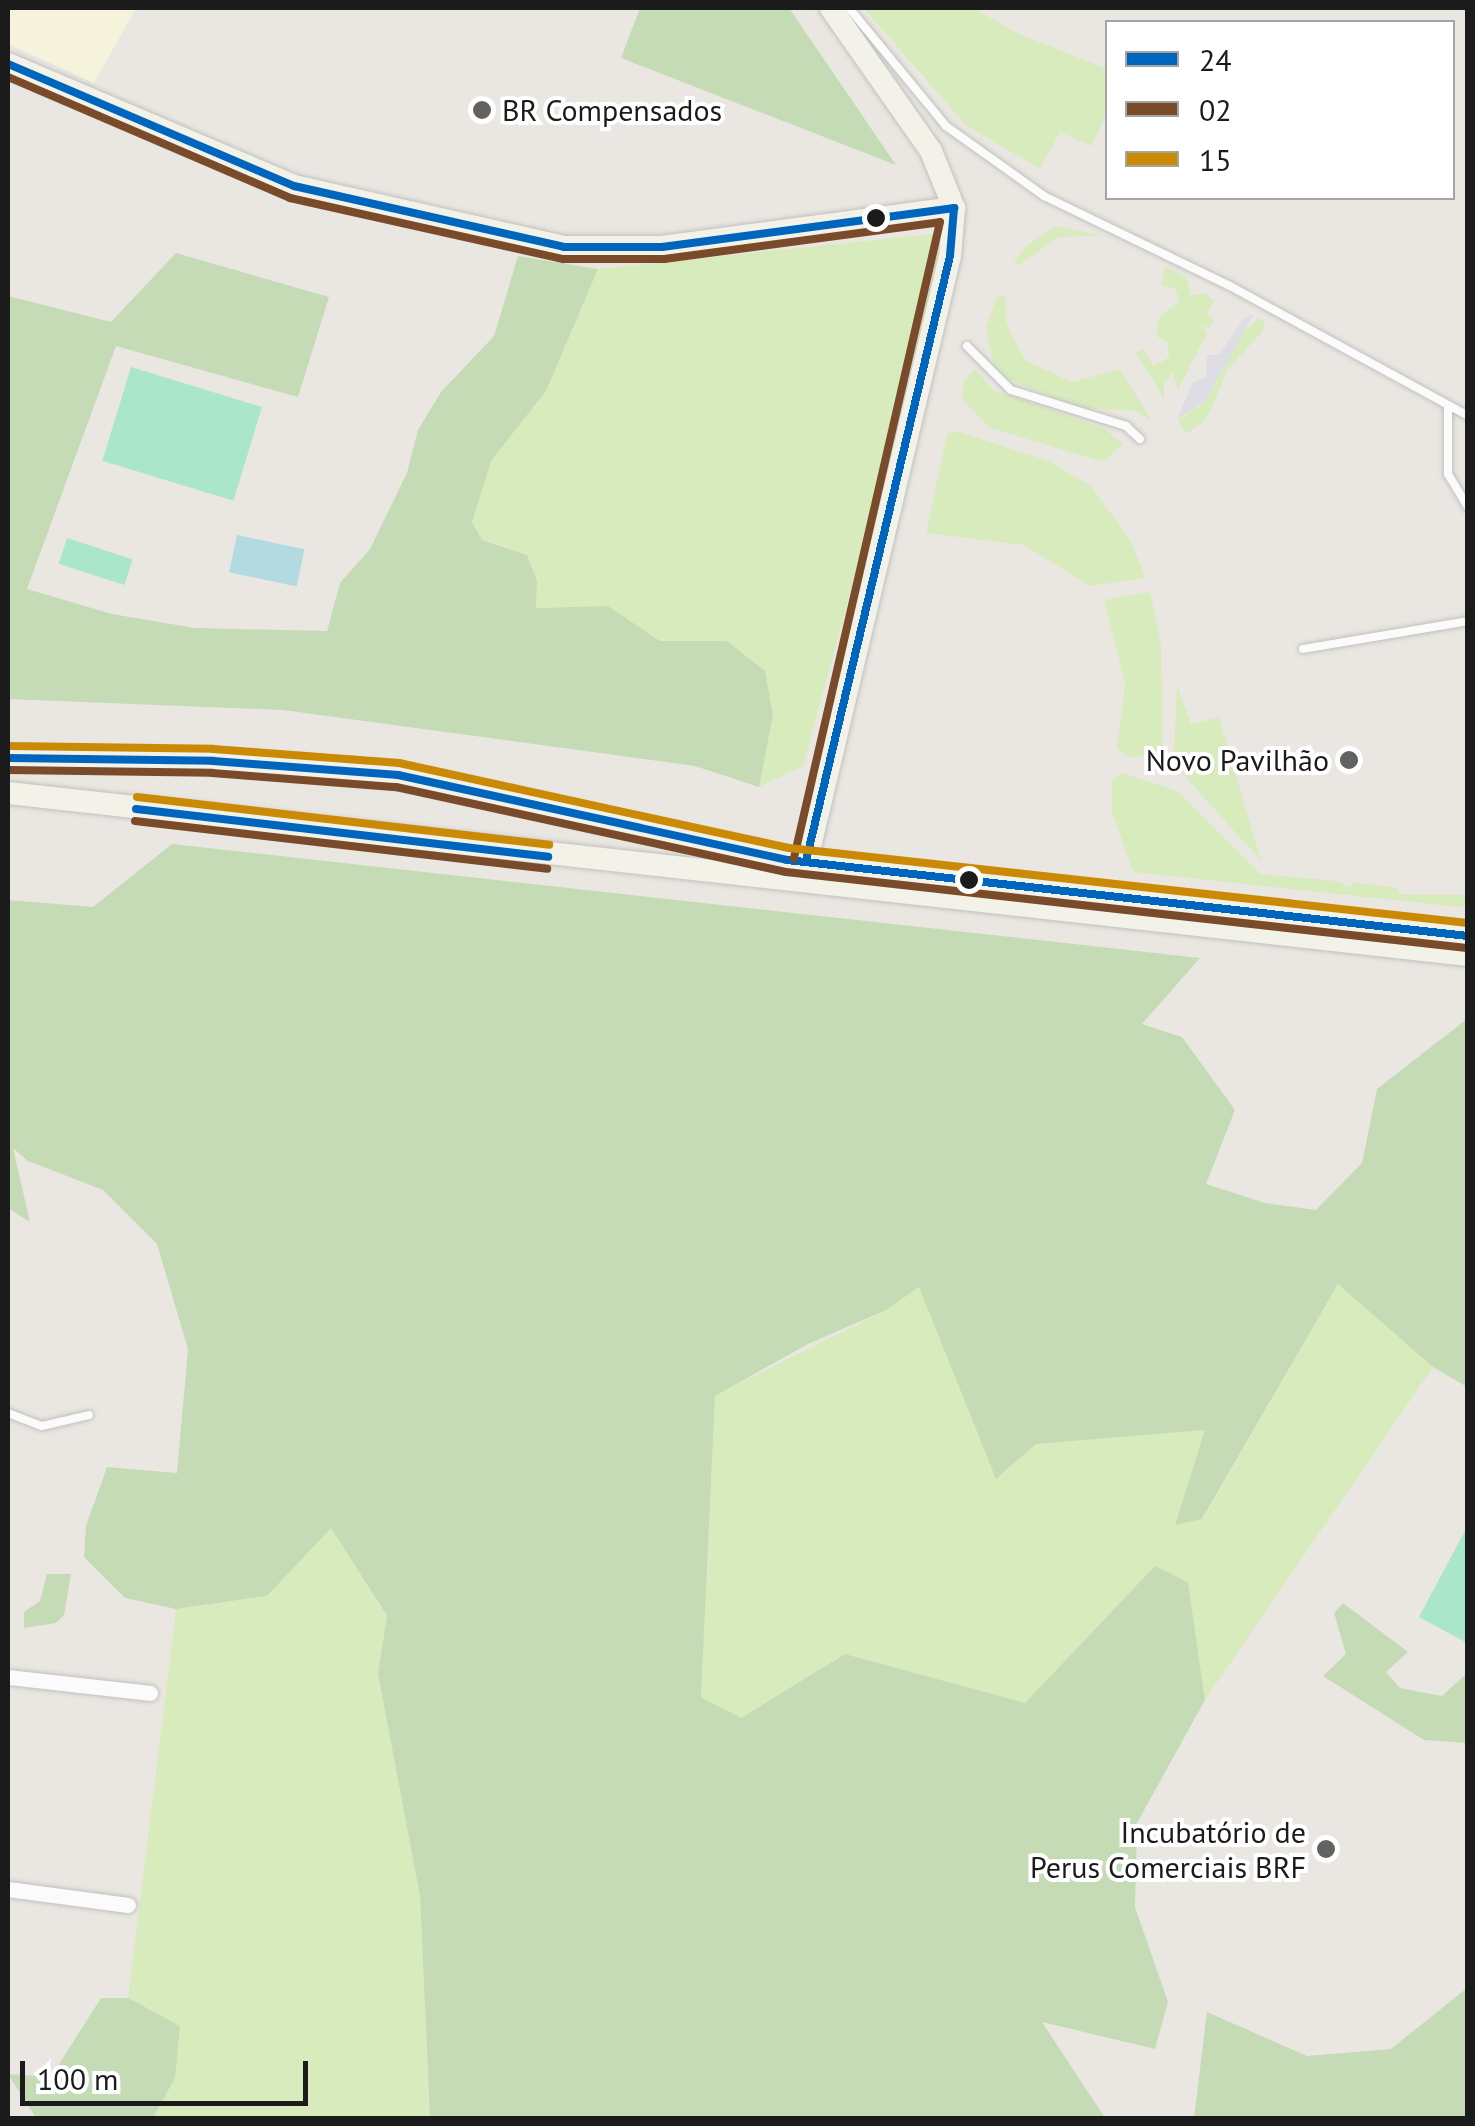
<!DOCTYPE html>
<meta charset="utf-8">
<style>
body{margin:0}
#map{position:relative;width:1475px;height:2126px;overflow:hidden;background:#eae7e2;font-family:"PT Sans",sans-serif}
div>[style]{position:absolute}
.education>*{inset:0;background:#f6f3dc}
.grass>*{inset:0;background:#d8ebbd}
.forest>*{inset:0;background:#c5dbb5}
.pitch>*{inset:0;background:#aae6c9;transform-origin:0 0}
.plaza>*{inset:0;background:#dedde3}
.water>*{inset:0;background:#b3d9e1;transform-origin:0 0}
.roads{filter:drop-shadow(0 0 2px #c2c1bf) drop-shadow(0 0 2px #c2c1bf)}
.lane>*{height:8px;margin:-4px;padding:0 4px;transform-origin:4px;border-radius:4px;background:#fcfbfb}
.street>*{height:15px;margin:-7.5px;padding:0 7.5px;transform-origin:7.5px;border-radius:7.5px;background:#fcfbfb}
.secondary>*{height:22px;margin:-11px;padding:0 11px;transform-origin:11px;border-radius:11px;background:#f2f2e8}
.bus-1>*{height:8px;margin:-4px;padding:0 4px;transform-origin:4px;border-radius:4px;background:#0065bd}
.bus-2>*{height:8px;margin:-4px;padding:0 4px;transform-origin:4px;border-radius:4px;background:#7a4b2a}
.bus-3>*{height:8px;margin:-4px;padding:0 4px;transform-origin:4px;border-radius:4px;background:#cb8a05}
.dots>*{width:28px;height:28px;translate:-50% -50%;box-sizing:border-box;border:5px solid #fff;border-radius:50%}
span{translate:-50% -50%;white-space:nowrap;text-align:center;line-height:1.15;-webkit-text-stroke:8px #fff;paint-order:stroke}
.poi-label{font-size:30px;color:#1b1b1b}
.left{translate:0 -50%;text-align:left}
.right{translate:-100% -50%;text-align:right}
.frame{position:absolute;inset:0;border:10px solid #1b1b1b;pointer-events:none}
.legend{position:absolute;left:1105px;top:20px;width:350px;height:180px;box-sizing:border-box;background:#fff;border:2px solid #a4a4a4;margin:0;padding:12px 18px;list-style:none;font-size:30px;color:#1b1b1b}
.legend li{display:flex;align-items:center;gap:20px;height:50px}
.legend b{width:50px;border:2px solid #a4a4a4}
.scale{position:absolute;left:20px;top:2061px;width:288px;height:45px;box-sizing:border-box;border:5px solid #1b1b1b;border-top:0;padding-left:12px;font-size:30px;line-height:35px;white-space:nowrap;color:#1b1b1b;-webkit-text-stroke:8px #fff;paint-order:stroke}
</style>
<div id="map">
<div class="education">
<i style="clip-path:polygon(8px 8px,136px 8px,94px 83px,8px 44px)"></i>
</div>
<div class="grass">
<i style="clip-path:polygon(863px 8px,974px 8px,1019px 34px,1107px 69px,1107px 113px,1091px 146px,1060px 132px,1040px 169px,966px 125px)"></i>
<i style="clip-path:polygon(1055px 226px,1105px 236px,1059px 237px,1018px 266px,1014px 261px,1025px 247px)"></i>
<i style="clip-path:polygon(933px 234px,941px 260px,803px 766px,759px 787px,773px 715px,765px 671px,727px 641px,660px 641px,608px 606px,536px 608px,537px 581px,510px 548px,482px 540px,472px 522px,478px 498px,491px 461px,546px 391px,598px 269px)"></i>
<i style="clip-path:polygon(1165px 266px,1187px 278px,1190px 296px,1204px 293px,1215px 301px,1206px 314px,1214px 319px,1209px 328px,1201px 325px,1207px 333px,1178px 390px,1173px 373px,1164px 382px,1164px 398px,1136px 354px,1142px 348px,1154px 366px,1169px 357px,1168px 343px,1156px 336px,1159px 318px,1180px 300px,1174px 288px,1161px 285px)"></i>
<i style="clip-path:polygon(997px 296px,1006px 297px,1006px 323px,1025px 360px,1072px 382px,1120px 369px,1151px 420px,1136px 411px,1080px 408px,1005px 378px,994px 367px,986px 328px)"></i>
<i style="clip-path:polygon(1258px 318px,1265px 321px,1263px 331px,1228px 369px,1206px 420px,1186px 434px,1178px 420px,1205px 402px,1243px 333px)"></i>
<i style="clip-path:polygon(975px 369px,993px 390px,1104px 428px,1123px 444px,1104px 462px,990px 428px,962px 399px,964px 380px)"></i>
<i style="clip-path:polygon(957px 431px,1049px 461px,1091px 486px,1130px 540px,1146px 578px,1090px 586px,1024px 545px,926px 533px,947px 434px)"></i>
<i style="clip-path:polygon(1150px 592px,1161px 643px,1163px 751px,1133px 758px,1117px 749px,1125px 683px,1104px 600px)"></i>
<i style="clip-path:polygon(1177px 686px,1191px 724px,1219px 717px,1261px 861px,1182px 773px,1174px 755px)"></i>
<i style="clip-path:polygon(1122px 773px,1177px 791px,1261px 874px,1337px 881px,1351px 888px,1352px 882px,1398px 888px,1399px 894px,1466px 895px,1467px 908px,1133px 872px,1112px 812px,1112px 780px)"></i>
<i style="clip-path:polygon(1338px 1284px,1433px 1367px,1205px 1700px,1188px 1583px,1155px 1567px,1025px 1703px,845px 1654px,741px 1718px,701px 1697px,715px 1395px,886px 1310px,919px 1286px,996px 1479px,1036px 1444px,1206px 1430px,1176px 1524px,1203px 1519px)"></i>
<i style="clip-path:polygon(331px 1528px,387px 1617px,378px 1675px,420px 1896px,430px 2118px,153px 2118px,175px 2078px,128px 1998px,176px 1609px,267px 1596px)"></i>
</div>
<div class="forest">
<i style="clip-path:polygon(640px 8px,789px 8px,896px 165px,621px 58px)"></i>
<i style="clip-path:polygon(176px 253px,329px 297px,298px 397px,116px 346px,27px 589px,112px 614px,195px 628px,327px 631px,340px 583px,370px 549px,407px 473px,418px 430px,441px 392px,494px 336px,518px 256px,598px 269px,546px 391px,491px 461px,472px 522px,482px 540px,527px 555px,537px 581px,536px 608px,608px 606px,660px 641px,727px 641px,765px 671px,773px 715px,759px 787px,695px 766px,283px 710px,8px 699px,8px 296px,111px 322px)"></i>
<i style="clip-path:polygon(172px 844px,1200px 958px,1142px 1024px,1182px 1037px,1235px 1110px,1206px 1184px,1265px 1203px,1316px 1210px,1362px 1163px,1377px 1089px,1467px 1019px,1467px 1387px,1433px 1367px,1338px 1284px,1202px 1519px,1175px 1525px,1205px 1430px,1036px 1444px,996px 1479px,919px 1287px,886px 1310px,808px 1344px,715px 1396px,701px 1697px,741px 1718px,845px 1654px,1025px 1703px,1155px 1566px,1188px 1582px,1205px 1700px,1137px 1823px,1135px 1907px,1168px 2002px,1155px 2049px,1042px 2022px,1105px 2118px,430px 2118px,420px 1896px,378px 1674px,387px 1616px,331px 1528px,267px 1596px,176px 1609px,125px 1598px,84px 1557px,86px 1526px,107px 1467px,177px 1473px,188px 1349px,157px 1244px,103px 1190px,28px 1161px,13px 1148px,30px 1222px,8px 1208px,8px 900px,93px 907px)"></i>
<i style="clip-path:polygon(47px 1574px,71px 1574px,64px 1615px,56px 1623px,24px 1628px,24px 1612px,40px 1601px)"></i>
<i style="clip-path:polygon(1343px 1603px,1408px 1652px,1386px 1672px,1400px 1688px,1442px 1696px,1467px 1673px,1467px 1743px,1424px 1740px,1323px 1676px,1346px 1654px,1334px 1613px)"></i>
<i style="clip-path:polygon(1467px 1988px,1467px 2118px,1194px 2118px,1207px 2012px,1307px 2056px,1391px 2049px)"></i>
<i style="clip-path:polygon(101px 1998px,128px 1998px,180px 2026px,175px 2078px,153px 2118px,36px 2118px,8px 2074px,51px 2077px)"></i>
</div>
<div class="pitch">
<i style="left:131px;top:367px;width:137px;height:98px;rotate:17deg"></i>
<i style="left:67px;top:538px;width:69px;height:27px;rotate:18deg"></i>
<i style="clip-path:polygon(1467px 1527px,1467px 1643px,1419px 1617px)"></i>
</div>
<div class="plaza">
<i style="clip-path:polygon(1254px 314px,1205px 401px,1177px 419px,1193px 382px,1206px 377px,1207px 355px,1219px 355px,1244px 318px)"></i>
</div>
<div class="water">
<i style="left:237px;top:535px;width:69px;height:38px;rotate:12deg"></i>
</div>
<div class="roads">
<div class="lane">
<i style="left:849px;top:8px;width:153px;rotate:50.6deg"></i>
<i style="left:946px;top:126px;width:120px;rotate:35.5deg"></i>
<i style="left:1044px;top:196px;width:204px;rotate:25.8deg"></i>
<i style="left:1228px;top:285px;width:273px;rotate:28.6deg"></i>
<i style="left:967px;top:346px;width:62px;rotate:45deg"></i>
<i style="left:1011px;top:390px;width:121px;rotate:17.4deg"></i>
<i style="left:1126px;top:426px;width:19px;rotate:43deg"></i>
<i style="left:1448px;top:406px;width:68px;rotate:90deg"></i>
<i style="left:1448px;top:474px;width:39px;rotate:59deg"></i>
<i style="left:1303px;top:649px;width:167px;rotate:-9.6deg"></i>
<i style="left:8px;top:1413px;width:36px;rotate:21deg"></i>
<i style="left:42px;top:1426px;width:48px;rotate:-13.2deg"></i>
</div>
<div class="street">
<i style="left:8px;top:1677px;width:143px;rotate:6.4deg"></i>
<i style="left:8px;top:1889px;width:121px;rotate:7.6deg"></i>
</div>
<div class="secondary">
<i style="left:8px;top:64px;width:311px;rotate:23.1deg"></i>
<i style="left:294px;top:186px;width:277px;rotate:12.7deg"></i>
<i style="left:564px;top:247px;width:98px"></i>
<i style="left:662px;top:247px;width:295px;rotate:-7.6deg"></i>
<i style="left:8px;top:758px;width:205px;rotate:0.8deg"></i>
<i style="left:213px;top:761px;width:186px;rotate:4.3deg"></i>
<i style="left:398px;top:775px;width:398px;rotate:12.3deg"></i>
<i style="left:787px;top:860px;width:685px;rotate:6.37deg"></i>
<i style="left:8px;top:793px;width:1469px;rotate:6.33deg"></i>
<i style="left:804px;top:872px;width:633px;rotate:-76.67deg"></i>
<i style="left:950px;top:256px;width:48px;rotate:-85.2deg"></i>
<i style="left:954px;top:208px;width:61px;rotate:-112deg"></i>
<i style="left:931px;top:151px;width:174px;rotate:-125deg"></i>
</div>
</div>
<div class="bus-1">
<i style="left:8px;top:64px;width:311px;rotate:23.1deg"></i>
<i style="left:294px;top:186px;width:277px;rotate:12.7deg"></i>
<i style="left:564px;top:247px;width:98px"></i>
<i style="left:662px;top:247px;width:295px;rotate:-7.6deg"></i>
<i style="left:954px;top:208px;width:48px;rotate:94.8deg"></i>
<i style="left:950px;top:256px;width:622px;rotate:103.39deg"></i>
<i style="left:8px;top:758px;width:205px;rotate:0.8deg"></i>
<i style="left:213px;top:761px;width:186px;rotate:4.3deg"></i>
<i style="left:398px;top:775px;width:398px;rotate:12.3deg"></i>
<i style="left:787px;top:860px;width:685px;rotate:6.37deg"></i>
<i style="left:136px;top:809px;width:415px;rotate:6.6deg"></i>
</div>
<div class="bus-2">
<i style="left:8px;top:77px;width:307px;rotate:23.2deg"></i>
<i style="left:290px;top:198px;width:280px;rotate:12.6deg"></i>
<i style="left:563px;top:259px;width:101px"></i>
<i style="left:664px;top:259px;width:278px;rotate:-7.6deg"></i>
<i style="left:940px;top:222px;width:653px;rotate:102.93deg"></i>
<i style="left:8px;top:770px;width:204px;rotate:0.8deg"></i>
<i style="left:212px;top:773px;width:185px;rotate:4.4deg"></i>
<i style="left:396px;top:787px;width:399px;rotate:12.3deg"></i>
<i style="left:786px;top:872px;width:685px;rotate:6.37deg"></i>
<i style="left:135px;top:821px;width:415px;rotate:6.6deg"></i>
</div>
<div class="bus-3">
<i style="left:8px;top:746px;width:205px;rotate:0.8deg"></i>
<i style="left:213px;top:749px;width:187px;rotate:4.3deg"></i>
<i style="left:399px;top:763px;width:399px;rotate:12.3deg"></i>
<i style="left:789px;top:848px;width:683px;rotate:6.3deg"></i>
<i style="left:137px;top:797px;width:415px;rotate:6.6deg"></i>
</div>
<div class="dots">
<i style="left:482px;top:110px;background:#636261"></i>
<i style="left:876px;top:218px;background:#1b1b1b"></i>
<i style="left:1349px;top:760px;background:#636261"></i>
<i style="left:969px;top:880px;background:#1b1b1b"></i>
<i style="left:1326px;top:1849px;background:#636261"></i>
</div>
<div class="poi-label">
<span class="left" style="left:502px;top:110px">BR Compensados</span>
<span class="right" style="left:1329px;top:760px">Novo Pavilhão</span>
<span class="right" style="left:1306px;top:1849px">Incubatório de<br>Perus Comerciais BRF</span>
</div>
<div class="frame"></div>
<ul class="legend">
<li><b style="height:12px;background:#0065bd"></b>24</li>
<li><b style="height:12px;background:#7a4b2a"></b>02</li>
<li><b style="height:12px;background:#cb8a05"></b>15</li>
</ul>
<div class="scale">100 m</div>
</div>
